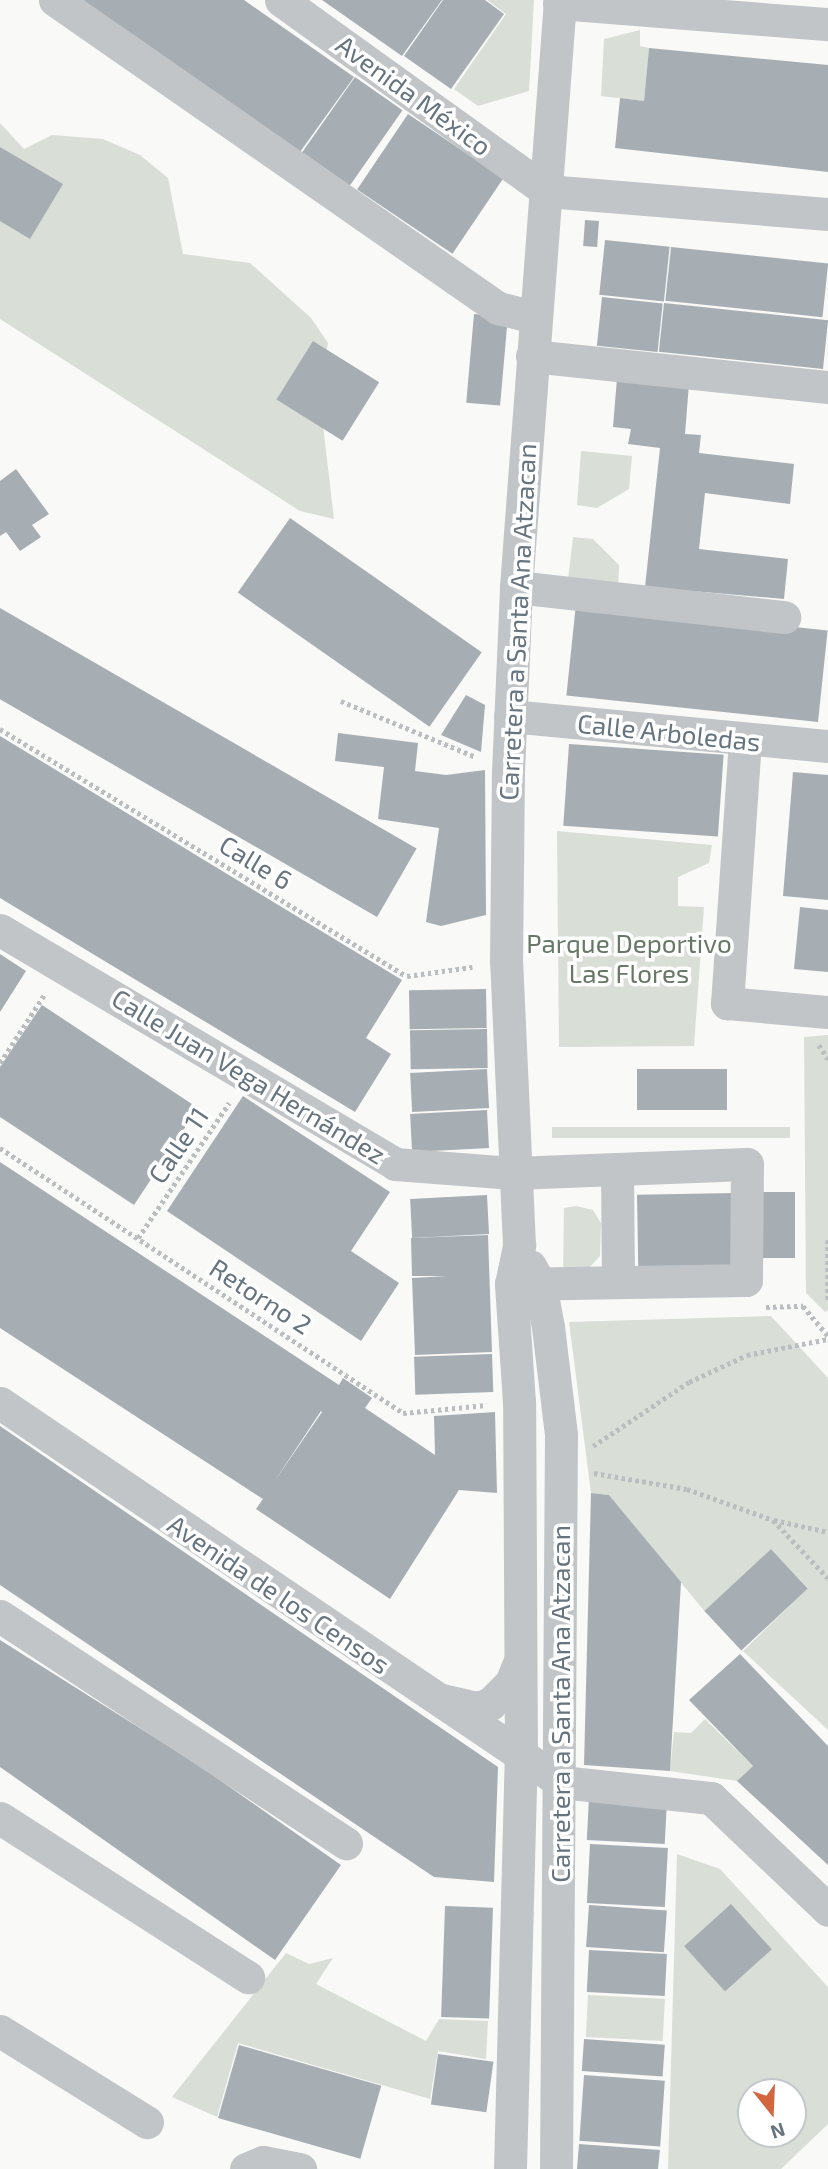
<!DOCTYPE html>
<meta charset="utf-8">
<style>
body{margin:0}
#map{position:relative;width:828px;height:2169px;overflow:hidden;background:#f9f9f7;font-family:"Exo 2",sans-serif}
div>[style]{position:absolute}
.green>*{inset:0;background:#d9ded7;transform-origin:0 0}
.building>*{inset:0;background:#a6aeb3;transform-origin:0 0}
.path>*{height:4.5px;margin-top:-2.25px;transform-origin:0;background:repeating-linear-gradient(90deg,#bbbec0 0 3.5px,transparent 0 7px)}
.minor>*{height:33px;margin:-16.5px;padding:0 16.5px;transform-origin:16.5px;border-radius:16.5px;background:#c1c5c8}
span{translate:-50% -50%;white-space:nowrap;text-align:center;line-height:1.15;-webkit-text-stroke:7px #fff;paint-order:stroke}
.street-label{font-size:26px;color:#66747f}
.park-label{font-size:26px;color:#687866}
.north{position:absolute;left:737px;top:2078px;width:70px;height:70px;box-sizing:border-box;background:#fff;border:2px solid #c2c7cc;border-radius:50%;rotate:162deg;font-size:19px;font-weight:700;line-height:28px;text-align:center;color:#66747f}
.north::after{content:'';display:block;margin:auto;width:24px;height:32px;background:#d2663f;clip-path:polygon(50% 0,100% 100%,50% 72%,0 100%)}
</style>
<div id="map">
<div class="green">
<i style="clip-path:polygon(487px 0,534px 0,529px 91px,478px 106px,454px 89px,506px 14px)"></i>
<i style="clip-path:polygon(640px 30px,640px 46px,649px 48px,644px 101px,601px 96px,604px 39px)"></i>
<i style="clip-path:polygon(0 123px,24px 149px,52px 135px,103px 139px,140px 155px,168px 178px,183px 254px,250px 263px,311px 318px,328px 343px,319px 391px,334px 519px,300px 511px,0 319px)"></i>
<i style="clip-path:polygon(581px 451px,632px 456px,629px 489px,597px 508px,577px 505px)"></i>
<i style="clip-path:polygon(573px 537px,593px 539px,619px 565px,618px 592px,567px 588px)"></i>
<i style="clip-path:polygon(557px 831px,712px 845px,709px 863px,678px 877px,678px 906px,704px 907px,694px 1046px,559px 1047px)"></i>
<i style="clip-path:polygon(828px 1035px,828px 1310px,825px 1312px,806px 1293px,804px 1037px)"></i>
<i style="left:790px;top:1127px;width:11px;height:238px;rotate:90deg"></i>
<i style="clip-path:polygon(576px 1206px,593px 1210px,601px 1223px,600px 1256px,588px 1269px,563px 1272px,564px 1208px)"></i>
<i style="clip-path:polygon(771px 1316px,828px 1378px,828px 1730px,743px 1651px,808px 1588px,771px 1549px,706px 1613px,609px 1495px,591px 1493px,569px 1322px)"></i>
<i style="clip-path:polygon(705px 1719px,753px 1766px,737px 1781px,670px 1771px,674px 1732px,691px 1733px)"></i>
<i style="clip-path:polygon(evenodd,677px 1854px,720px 1869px,828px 1987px,828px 2124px,781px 2169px,668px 2169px,677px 1854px,751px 2092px,793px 2092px,793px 2134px,751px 2134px,751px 2092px)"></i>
<i style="clip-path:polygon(286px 1953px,309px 1964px,333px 1958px,316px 1984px,426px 2041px,439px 2019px,488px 2021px,486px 2059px,438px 2051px,430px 2099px,238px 2043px,217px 2117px,172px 2097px)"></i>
<i style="left:588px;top:1995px;width:77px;height:42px;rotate:3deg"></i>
</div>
<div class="building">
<i style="clip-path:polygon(82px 0,244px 0,354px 77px,300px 152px)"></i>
<i style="clip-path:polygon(322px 0,442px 0,402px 56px)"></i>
<i style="clip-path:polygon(443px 0,485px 0,504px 14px,451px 89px,404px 56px)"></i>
<i style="clip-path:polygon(649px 48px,828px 65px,828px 172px,615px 148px,620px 98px,644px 101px)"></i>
<i style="left:355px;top:77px;width:58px;height:92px;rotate:35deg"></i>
<i style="left:408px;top:114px;width:115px;height:91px;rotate:34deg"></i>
<i style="clip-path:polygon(0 147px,63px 184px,30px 239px,0 221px)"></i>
<i style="left:585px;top:220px;width:14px;height:26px;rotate:4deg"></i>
<i style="left:605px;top:240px;width:65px;height:55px;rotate:6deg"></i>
<i style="left:671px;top:247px;width:158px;height:54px;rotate:6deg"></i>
<i style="left:602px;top:297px;width:61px;height:49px;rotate:6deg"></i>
<i style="left:664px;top:303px;width:165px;height:49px;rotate:6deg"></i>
<i style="left:474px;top:314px;width:34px;height:89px;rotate:5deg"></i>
<i style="left:313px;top:341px;width:78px;height:69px;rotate:32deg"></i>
<i style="clip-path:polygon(617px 378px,689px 384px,685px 434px,701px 435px,699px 453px,794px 464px,790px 504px,705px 493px,699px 549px,788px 559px,784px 599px,645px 587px,660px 448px,628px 444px,631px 429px,613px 427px)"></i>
<i style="clip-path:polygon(16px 469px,49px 514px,32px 525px,41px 537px,20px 551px,6px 532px,0 536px,0 481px)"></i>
<i style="left:290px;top:518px;width:234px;height:91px;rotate:35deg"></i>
<i style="left:576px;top:604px;width:253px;height:92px;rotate:6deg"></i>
<i style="left:0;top:608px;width:481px;height:79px;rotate:30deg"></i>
<i style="clip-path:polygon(466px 695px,485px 705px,481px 752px,441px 735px)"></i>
<i style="clip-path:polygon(338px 733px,418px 743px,415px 771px,446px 775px,485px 770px,486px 915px,441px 926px,426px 922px,439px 828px,378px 819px,384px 767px,335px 761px)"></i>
<i style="clip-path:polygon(0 736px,402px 980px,366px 1038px,391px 1054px,355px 1112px,0 898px)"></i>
<i style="left:569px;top:744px;width:155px;height:82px;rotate:4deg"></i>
<i style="clip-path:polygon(793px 772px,828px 775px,828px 900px,783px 896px)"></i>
<i style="clip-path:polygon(800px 907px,828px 910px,828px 972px,794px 969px)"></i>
<i style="clip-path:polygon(0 954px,26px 971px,0 1012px)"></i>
<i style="left:486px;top:989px;width:39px;height:77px;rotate:89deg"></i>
<i style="clip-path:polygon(42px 1005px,198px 1108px,134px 1205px,0 1117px,0 1067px)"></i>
<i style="left:487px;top:1029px;width:39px;height:77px;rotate:89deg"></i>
<i style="left:487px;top:1069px;width:39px;height:77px;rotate:87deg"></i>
<i style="left:727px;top:1069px;width:41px;height:90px;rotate:90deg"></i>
<i style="clip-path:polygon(243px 1096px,390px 1192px,351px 1251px,399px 1283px,361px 1341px,167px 1211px)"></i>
<i style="left:487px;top:1110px;width:38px;height:77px;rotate:87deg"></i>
<i style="clip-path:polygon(evenodd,0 1162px,339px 1385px,343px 1378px,372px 1398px,365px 1408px,435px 1455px,434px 1416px,495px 1412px,497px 1493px,459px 1490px,390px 1599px,256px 1509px,263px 1499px,0 1328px,0 1162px,321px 1411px,322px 1412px,274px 1482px,321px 1411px)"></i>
<i style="left:755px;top:1192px;width:40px;height:66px"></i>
<i style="left:734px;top:1193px;width:78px;height:97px;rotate:89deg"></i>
<i style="left:487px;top:1195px;width:39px;height:77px;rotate:87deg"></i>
<i style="clip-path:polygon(488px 1235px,492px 1352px,415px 1355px,412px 1278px,447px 1276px,412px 1276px,411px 1238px)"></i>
<i style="left:492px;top:1354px;width:38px;height:78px;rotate:88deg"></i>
<i style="clip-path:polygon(0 1426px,498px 1767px,494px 1882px,434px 1877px,0 1585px)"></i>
<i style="clip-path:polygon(591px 1493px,609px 1495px,681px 1582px,670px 1771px,584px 1765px)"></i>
<i style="left:771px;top:1549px;width:54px;height:91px;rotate:47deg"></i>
<i style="clip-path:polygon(0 1640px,197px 1764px,341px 1865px,275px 1960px,0 1767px)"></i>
<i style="clip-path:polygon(740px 1654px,828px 1746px,828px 1865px,737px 1781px,753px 1766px,689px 1700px)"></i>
<i style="left:589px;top:1798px;width:78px;height:42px;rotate:3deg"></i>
<i style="left:590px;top:1844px;width:78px;height:59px;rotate:3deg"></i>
<i style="left:731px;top:1904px;width:61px;height:63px;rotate:48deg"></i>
<i style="left:589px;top:1905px;width:78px;height:42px;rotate:4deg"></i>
<i style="left:445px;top:1906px;width:48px;height:111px;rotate:2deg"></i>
<i style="left:589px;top:1950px;width:78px;height:42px;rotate:3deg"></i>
<i style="left:584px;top:2039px;width:81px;height:32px;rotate:4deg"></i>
<i style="left:239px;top:2045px;width:148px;height:76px;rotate:16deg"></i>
<i style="left:438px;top:2054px;width:56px;height:51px;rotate:8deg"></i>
<i style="left:584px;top:2075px;width:81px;height:66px;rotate:4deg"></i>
<i style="clip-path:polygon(579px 2144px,660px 2150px,658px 2169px,577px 2169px)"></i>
</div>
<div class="path">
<i style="left:341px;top:701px;width:146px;rotate:22.5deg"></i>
<i style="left:0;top:729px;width:476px;rotate:31.3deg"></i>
<i style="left:407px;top:976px;width:66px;rotate:-7.9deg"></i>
<i style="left:819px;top:1045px;width:17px;rotate:57deg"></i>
<i style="left:0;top:1063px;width:81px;rotate:-57.1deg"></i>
<i style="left:0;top:1148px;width:482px;rotate:33.3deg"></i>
<i style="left:403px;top:1413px;width:84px;rotate:-5.4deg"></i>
<i style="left:138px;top:1238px;width:163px;rotate:-56deg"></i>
<i style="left:828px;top:1240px;width:60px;rotate:90deg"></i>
<i style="left:766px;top:1307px;width:37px;rotate:-2deg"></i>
<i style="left:803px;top:1306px;width:39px;rotate:50deg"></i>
<i style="left:593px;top:1446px;width:115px;rotate:-33.7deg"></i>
<i style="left:689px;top:1382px;width:64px;rotate:-25deg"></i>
<i style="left:747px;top:1355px;width:83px;rotate:-11.2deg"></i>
<i style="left:594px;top:1473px;width:94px;rotate:9.8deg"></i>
<i style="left:687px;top:1489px;width:91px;rotate:19.8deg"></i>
<i style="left:773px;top:1520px;width:80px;rotate:46.5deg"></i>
<i style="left:774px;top:1520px;width:55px;rotate:12.5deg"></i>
</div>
<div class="minor">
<i style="left:55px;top:0;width:540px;rotate:34.81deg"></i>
<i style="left:498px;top:308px;width:38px;rotate:14deg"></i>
<i style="left:281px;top:0;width:327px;rotate:35.7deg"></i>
<i style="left:547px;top:191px;width:282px;rotate:4.7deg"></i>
<i style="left:559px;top:3px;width:270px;rotate:4.5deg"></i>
<i style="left:532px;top:356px;width:298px;rotate:6deg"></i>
<i style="left:516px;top:587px;width:270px;rotate:6.4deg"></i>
<i style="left:510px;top:716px;width:319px;rotate:5.4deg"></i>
<i style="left:745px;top:740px;width:264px;rotate:93.9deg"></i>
<i style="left:727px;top:1003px;width:101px;rotate:5.1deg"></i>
<i style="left:0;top:930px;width:459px;rotate:30.6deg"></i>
<i style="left:395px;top:1164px;width:118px;rotate:4.4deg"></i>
<i style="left:513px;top:1173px;width:234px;rotate:-2.2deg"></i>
<i style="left:747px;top:1164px;width:116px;rotate:90.5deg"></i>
<i style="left:746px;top:1280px;width:235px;rotate:179deg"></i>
<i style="left:617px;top:1169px;width:113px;rotate:89.5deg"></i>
<i style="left:530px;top:1266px;width:21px;rotate:61deg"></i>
<i style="left:540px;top:1284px;width:44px;rotate:79.5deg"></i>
<i style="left:548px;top:1327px;width:109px;rotate:83.1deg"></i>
<i style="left:561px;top:1435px;width:734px;rotate:90.39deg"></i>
<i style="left:0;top:1403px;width:677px;rotate:34.04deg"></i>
<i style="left:561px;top:1782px;width:151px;rotate:6.1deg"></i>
<i style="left:711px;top:1798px;width:162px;rotate:43.7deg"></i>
<i style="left:0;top:1616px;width:414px;rotate:33.3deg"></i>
<i style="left:442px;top:1700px;width:35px;rotate:13deg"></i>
<i style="left:476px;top:1708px;width:15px;rotate:-16deg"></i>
<i style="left:490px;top:1704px;width:30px;rotate:-45deg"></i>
<i style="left:511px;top:1683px;width:24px;rotate:-68deg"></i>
<i style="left:0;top:1818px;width:295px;rotate:32.7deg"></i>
<i style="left:0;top:2031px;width:173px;rotate:31.8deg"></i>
<i style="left:246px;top:2169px;width:18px;rotate:-22deg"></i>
<i style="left:263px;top:2162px;width:38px;rotate:11deg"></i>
<i style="left:510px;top:2169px;width:410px;rotate:-88.5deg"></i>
<i style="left:521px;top:1759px;width:357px;rotate:-90.3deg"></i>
<i style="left:519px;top:1402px;width:118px;rotate:-93.9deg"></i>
<i style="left:511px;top:1284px;width:40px;rotate:-78deg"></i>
<i style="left:519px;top:1245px;width:283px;rotate:-92.6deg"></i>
<i style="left:506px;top:962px;width:190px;rotate:-89.4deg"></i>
<i style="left:508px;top:772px;width:185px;rotate:-87.5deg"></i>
<i style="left:516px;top:587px;width:589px;rotate:-85.71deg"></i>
</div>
<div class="street-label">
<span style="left:414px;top:95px;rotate:36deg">Avenida México</span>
<span style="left:517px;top:622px;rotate:-87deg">Carretera a Santa Ana Atzacan</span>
<span style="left:669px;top:732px;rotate:6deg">Calle Arboledas</span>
<span style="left:256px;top:862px;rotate:31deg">Calle 6</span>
<span style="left:249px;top:1076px;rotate:31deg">Calle Juan Vega Hernández</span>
<span style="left:178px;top:1145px;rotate:-56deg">Calle 11</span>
<span style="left:261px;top:1296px;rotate:33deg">Retorno 2</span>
<span style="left:279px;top:1594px;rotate:34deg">Avenida de los Censos</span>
<span style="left:560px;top:1704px;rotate:-90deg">Carretera a Santa Ana Atzacan</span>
</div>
<div class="park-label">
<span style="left:629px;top:958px">Parque Deportivo<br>Las Flores</span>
</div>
<div class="north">N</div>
</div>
